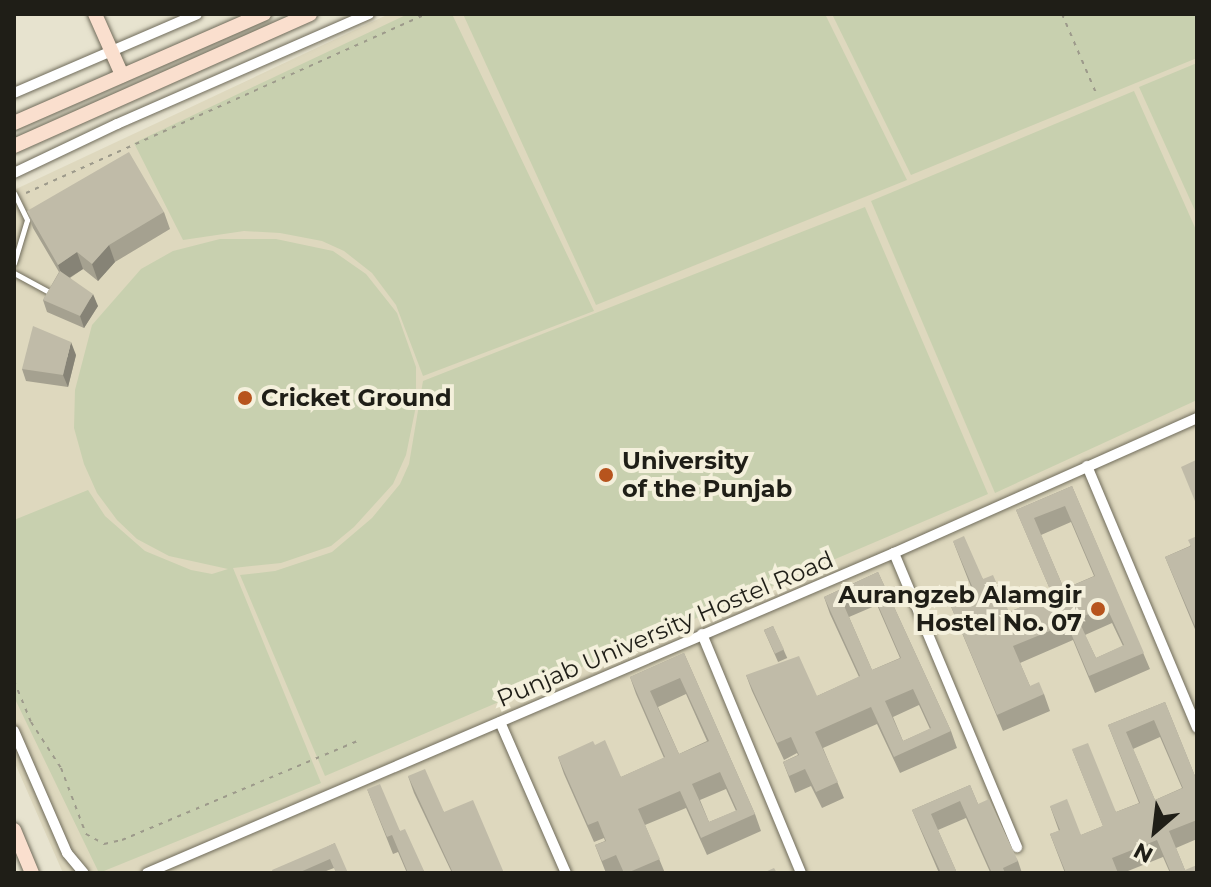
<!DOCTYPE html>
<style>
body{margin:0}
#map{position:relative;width:1211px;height:887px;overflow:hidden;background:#e7e3cf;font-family:Montserrat,sans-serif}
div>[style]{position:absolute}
.built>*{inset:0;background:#ded8be}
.green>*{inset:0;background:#c8d0af}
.path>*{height:2px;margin-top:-1px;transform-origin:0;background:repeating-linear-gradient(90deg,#9d9a8b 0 4px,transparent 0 10px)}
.roads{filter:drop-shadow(0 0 2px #706c5b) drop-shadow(0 0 2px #706c5b)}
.lane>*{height:5px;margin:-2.5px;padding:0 2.5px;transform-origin:2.5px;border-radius:2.5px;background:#fff}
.street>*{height:10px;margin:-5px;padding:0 5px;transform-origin:5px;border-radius:5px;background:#fff}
.secondary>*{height:14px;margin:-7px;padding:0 7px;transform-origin:7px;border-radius:7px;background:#fadfce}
.wall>*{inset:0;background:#a5a190;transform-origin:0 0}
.shaded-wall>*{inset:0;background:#868376}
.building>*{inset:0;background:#c0bba8;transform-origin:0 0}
.dots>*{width:22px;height:22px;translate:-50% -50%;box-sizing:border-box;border:4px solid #f4f0dc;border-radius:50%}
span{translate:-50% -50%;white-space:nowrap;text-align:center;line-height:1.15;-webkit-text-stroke:8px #f4f0dc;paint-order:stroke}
.poi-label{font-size:24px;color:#1f1e17;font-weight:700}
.left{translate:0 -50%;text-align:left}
.right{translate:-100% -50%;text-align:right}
.street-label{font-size:24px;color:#1f1e17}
.frame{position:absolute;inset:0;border:16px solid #1f1e17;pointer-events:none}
.north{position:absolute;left:1115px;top:791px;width:80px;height:80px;-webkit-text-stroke:6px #f4f0dc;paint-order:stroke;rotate:208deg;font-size:22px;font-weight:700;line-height:32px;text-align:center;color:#1f1e17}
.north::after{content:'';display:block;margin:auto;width:28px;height:36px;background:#1f1e17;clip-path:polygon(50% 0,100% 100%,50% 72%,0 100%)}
</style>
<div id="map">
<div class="built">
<i style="clip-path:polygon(389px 14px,1197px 14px,1197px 873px,63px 873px,14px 761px,14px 190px)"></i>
</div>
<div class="green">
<i style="clip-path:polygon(408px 14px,452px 14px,594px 311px,423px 376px,396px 305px,372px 273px,344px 251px,322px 241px,280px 233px,244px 231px,183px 240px,134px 143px)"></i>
<i style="clip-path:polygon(463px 14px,825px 14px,907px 180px,596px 305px)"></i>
<i style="clip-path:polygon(832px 14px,1197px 14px,1197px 58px,911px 175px)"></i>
<i style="clip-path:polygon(1197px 63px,1197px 215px,1139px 87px)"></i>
<i style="clip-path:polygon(1134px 91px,1197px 232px,1197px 400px,995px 493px,871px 201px)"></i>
<i style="clip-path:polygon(865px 207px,988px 494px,325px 776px,240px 575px,275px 571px,332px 552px,372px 518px,400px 484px,409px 464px,423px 381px)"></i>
<i style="clip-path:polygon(220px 239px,276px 239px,333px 251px,366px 274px,397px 313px,416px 367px,416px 406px,406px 455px,393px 484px,354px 527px,331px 546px,281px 563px,233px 568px,321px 783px,99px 873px,14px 697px,14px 520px,88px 490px,105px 516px,145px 551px,191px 570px,212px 574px,228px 569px,169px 556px,137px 539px,117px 520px,97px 493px,84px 464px,74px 428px,75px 390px,92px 325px,141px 269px,173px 251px)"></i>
</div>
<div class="path">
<i style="left:1062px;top:14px;width:86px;rotate:66.7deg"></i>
<i style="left:26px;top:193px;width:439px;rotate:-24.1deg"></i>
<i style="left:14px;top:681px;width:44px;rotate:67.5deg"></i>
<i style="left:31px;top:722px;width:55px;rotate:56.9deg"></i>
<i style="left:61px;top:768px;width:71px;rotate:69.3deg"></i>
<i style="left:86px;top:834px;width:21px;rotate:29deg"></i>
<i style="left:104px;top:844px;width:18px;rotate:-13deg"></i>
<i style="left:122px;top:840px;width:258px;rotate:-22.8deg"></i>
</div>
<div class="roads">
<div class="lane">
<i style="left:14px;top:193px;width:30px;rotate:64deg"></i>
<i style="left:27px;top:220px;width:45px;rotate:106.8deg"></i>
<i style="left:14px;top:273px;width:42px;rotate:28.4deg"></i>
</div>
<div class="street">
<i style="left:14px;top:93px;width:199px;rotate:-23.3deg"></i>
<i style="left:14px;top:173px;width:114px;rotate:-25.4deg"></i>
<i style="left:117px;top:124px;width:275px;rotate:-23.6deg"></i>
<i style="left:1087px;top:466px;width:284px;rotate:67.2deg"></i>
<i style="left:894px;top:553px;width:319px;rotate:67.3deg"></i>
<i style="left:702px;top:634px;width:259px;rotate:67.5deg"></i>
<i style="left:500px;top:722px;width:165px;rotate:66.4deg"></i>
<i style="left:14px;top:731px;width:133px;rotate:66.5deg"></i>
<i style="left:67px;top:853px;width:26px;rotate:50deg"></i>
<i style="left:147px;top:873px;width:813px;rotate:-23.19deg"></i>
<i style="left:894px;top:553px;width:332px;rotate:-24deg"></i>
</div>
<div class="secondary">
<i style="left:95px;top:14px;width:67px;rotate:66.1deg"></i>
<i style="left:14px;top:123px;width:273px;rotate:-23.6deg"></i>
<i style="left:14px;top:146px;width:324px;rotate:-24deg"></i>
<i style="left:14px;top:830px;width:47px;rotate:67.3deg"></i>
</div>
</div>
<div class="wall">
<i style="clip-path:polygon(27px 211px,164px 212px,170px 229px,115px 262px,98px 281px,83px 269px,70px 278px,98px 306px,84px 328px,47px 312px,43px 300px,59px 272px,33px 228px)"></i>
<i style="clip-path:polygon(76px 355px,68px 387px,26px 381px,22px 369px)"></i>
<i style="clip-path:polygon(evenodd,1072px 486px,1150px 669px,1095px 693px,1073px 640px,1020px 663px,1030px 686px,1044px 694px,1050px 711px,1003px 731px,947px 597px,971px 587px,953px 541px,1009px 612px,1052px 594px,1016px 510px,1072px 486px,1071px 522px,1094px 576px,1064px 589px,1041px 535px,1071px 522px,1072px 486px,1112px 623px,1123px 646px,1096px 658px,1085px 635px,1112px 623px)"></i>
<i style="clip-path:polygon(1197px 536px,1197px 634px,1165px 557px,1190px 546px)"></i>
<i style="clip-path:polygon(evenodd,878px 572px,951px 731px,957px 748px,900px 773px,877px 724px,823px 748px,844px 798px,822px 808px,811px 786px,795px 793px,783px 762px,798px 755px,797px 753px,784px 760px,752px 691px,746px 675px,817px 696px,859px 677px,830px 614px,824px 597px,878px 572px,877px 605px,900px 658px,872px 670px,849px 617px,877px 605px,878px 572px,919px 705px,930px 729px,903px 741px,893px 717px,919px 705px)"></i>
<i style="left:773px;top:626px;width:35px;height:10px;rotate:66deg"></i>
<i style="clip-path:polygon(evenodd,684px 653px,755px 814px,761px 831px,707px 855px,686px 808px,645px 825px,665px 873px,606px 873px,595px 845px,605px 841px,604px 838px,594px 842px,564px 774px,558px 757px,595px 745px,621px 777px,664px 758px,636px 694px,630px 677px,684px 653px,686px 694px,707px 741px,679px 754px,658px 707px,686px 694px,684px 653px,726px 789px,736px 811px,709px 822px,700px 800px,726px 789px)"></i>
<i style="clip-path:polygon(evenodd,1165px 702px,1197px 781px,1197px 839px,1176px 848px,1185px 870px,1197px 873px,1170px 873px,1163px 857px,1123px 873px,1065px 873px,1050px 834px,1059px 831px,1050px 806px,1081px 835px,1103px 826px,1072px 749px,1116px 812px,1139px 803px,1108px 725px,1165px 702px,1160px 737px,1182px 788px,1155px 800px,1133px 749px,1160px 737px)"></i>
<i style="clip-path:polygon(408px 776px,444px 812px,504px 873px,452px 873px,414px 793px)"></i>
<i style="clip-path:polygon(970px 785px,978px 804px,1018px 861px,1022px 873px,987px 873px,990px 872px,966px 818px,938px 830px,957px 873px,939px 873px,912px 810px)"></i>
<i style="clip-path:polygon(367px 789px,400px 831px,425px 873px,407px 873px,398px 852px,393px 854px)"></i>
<i style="clip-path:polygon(335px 843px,334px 868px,321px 873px,273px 873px)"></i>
</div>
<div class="shaded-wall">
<i style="clip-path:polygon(109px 245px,115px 262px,98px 281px,92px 264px)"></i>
<i style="clip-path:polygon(77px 252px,83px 269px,64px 281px,58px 265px)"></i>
<i style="clip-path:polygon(93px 294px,98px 306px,84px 328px,80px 316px)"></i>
<i style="clip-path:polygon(71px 342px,76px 355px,68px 387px,63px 375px)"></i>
</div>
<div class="building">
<i style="clip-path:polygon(129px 152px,164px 212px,109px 245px,92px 264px,77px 252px,58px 265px,27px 211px)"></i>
<i style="clip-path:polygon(60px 271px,93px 294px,80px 316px,43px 300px)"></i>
<i style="clip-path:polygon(33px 326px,71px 342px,63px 375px,22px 369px)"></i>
<i style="clip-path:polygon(1196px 460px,1197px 462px,1197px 506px,1181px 467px)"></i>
<i style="clip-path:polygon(evenodd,1072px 486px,1144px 653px,1089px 676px,1067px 624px,1013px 646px,1030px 686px,1039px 682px,1044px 694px,997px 715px,947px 597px,972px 586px,953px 541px,964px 536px,983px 579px,993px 575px,1009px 612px,1052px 594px,1016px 510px,1072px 486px,1065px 506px,1095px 576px,1064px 589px,1034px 518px,1065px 506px,1072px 486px,1106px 606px,1124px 645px,1096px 658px,1078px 619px,1106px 606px)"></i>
<i style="clip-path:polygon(1197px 536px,1197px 625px,1195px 626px,1165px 557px,1191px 546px,1188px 540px)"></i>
<i style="clip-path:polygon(evenodd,878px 572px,951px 731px,894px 757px,871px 707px,815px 732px,838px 782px,816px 792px,805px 769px,789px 776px,783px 762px,799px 755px,791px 737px,777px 743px,746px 675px,799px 656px,817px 696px,860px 676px,824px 597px,878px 572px,871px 589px,901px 658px,872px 670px,842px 601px,871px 589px,878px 572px,913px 689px,931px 728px,903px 741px,885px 701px,913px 689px)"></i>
<i style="left:773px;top:626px;width:26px;height:10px;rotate:65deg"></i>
<i style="clip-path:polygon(evenodd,684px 653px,755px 814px,701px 838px,680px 791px,638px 809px,660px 859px,627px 873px,624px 873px,616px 855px,602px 861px,595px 845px,606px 841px,598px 821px,588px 825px,558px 757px,593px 741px,595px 745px,605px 740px,621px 777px,665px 757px,630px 677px,684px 653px,680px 678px,709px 741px,679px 754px,650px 691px,680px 678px,684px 653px,720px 772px,737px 810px,709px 822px,692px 784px,720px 772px)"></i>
<i style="clip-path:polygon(evenodd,1165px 702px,1197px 781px,1197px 820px,1169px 831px,1185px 870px,1197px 865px,1197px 873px,1171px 873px,1157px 840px,1112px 858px,1118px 873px,1066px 873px,1050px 834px,1060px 830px,1050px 806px,1067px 799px,1081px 835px,1103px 826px,1072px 749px,1088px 743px,1116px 812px,1140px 803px,1108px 725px,1165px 702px,1154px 720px,1183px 788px,1155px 800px,1126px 732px,1154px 720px)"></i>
<i style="clip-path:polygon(425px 769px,444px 812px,473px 800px,504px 873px,453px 873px,408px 776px)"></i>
<i style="clip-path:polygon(380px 784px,400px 831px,405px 829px,425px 873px,408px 873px,392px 835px,387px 837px,367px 789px)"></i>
<i style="clip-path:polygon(970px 785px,978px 804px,989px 799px,1018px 861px,1003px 868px,1005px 873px,987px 873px,991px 871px,960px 801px,931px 814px,957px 873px,941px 873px,912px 810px)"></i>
<i style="clip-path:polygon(335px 843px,348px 873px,336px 873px,330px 859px,298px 873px,273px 873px,272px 870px)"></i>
<i style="clip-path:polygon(774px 868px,777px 873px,763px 873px)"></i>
</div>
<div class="dots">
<i style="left:245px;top:398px;background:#b7541d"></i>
<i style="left:606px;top:475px;background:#b7541d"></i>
<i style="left:1098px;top:609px;background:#b7541d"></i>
</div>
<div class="poi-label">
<span class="left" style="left:261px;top:398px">Cricket Ground</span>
<span class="left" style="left:622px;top:475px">University<br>of the Punjab</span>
<span class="right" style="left:1082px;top:609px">Aurangzeb Alamgir<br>Hostel No. 07</span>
</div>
<div class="street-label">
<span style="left:665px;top:629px;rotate:-23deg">Punjab University Hostel Road</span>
</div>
<div class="frame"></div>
<div class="north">N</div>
</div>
